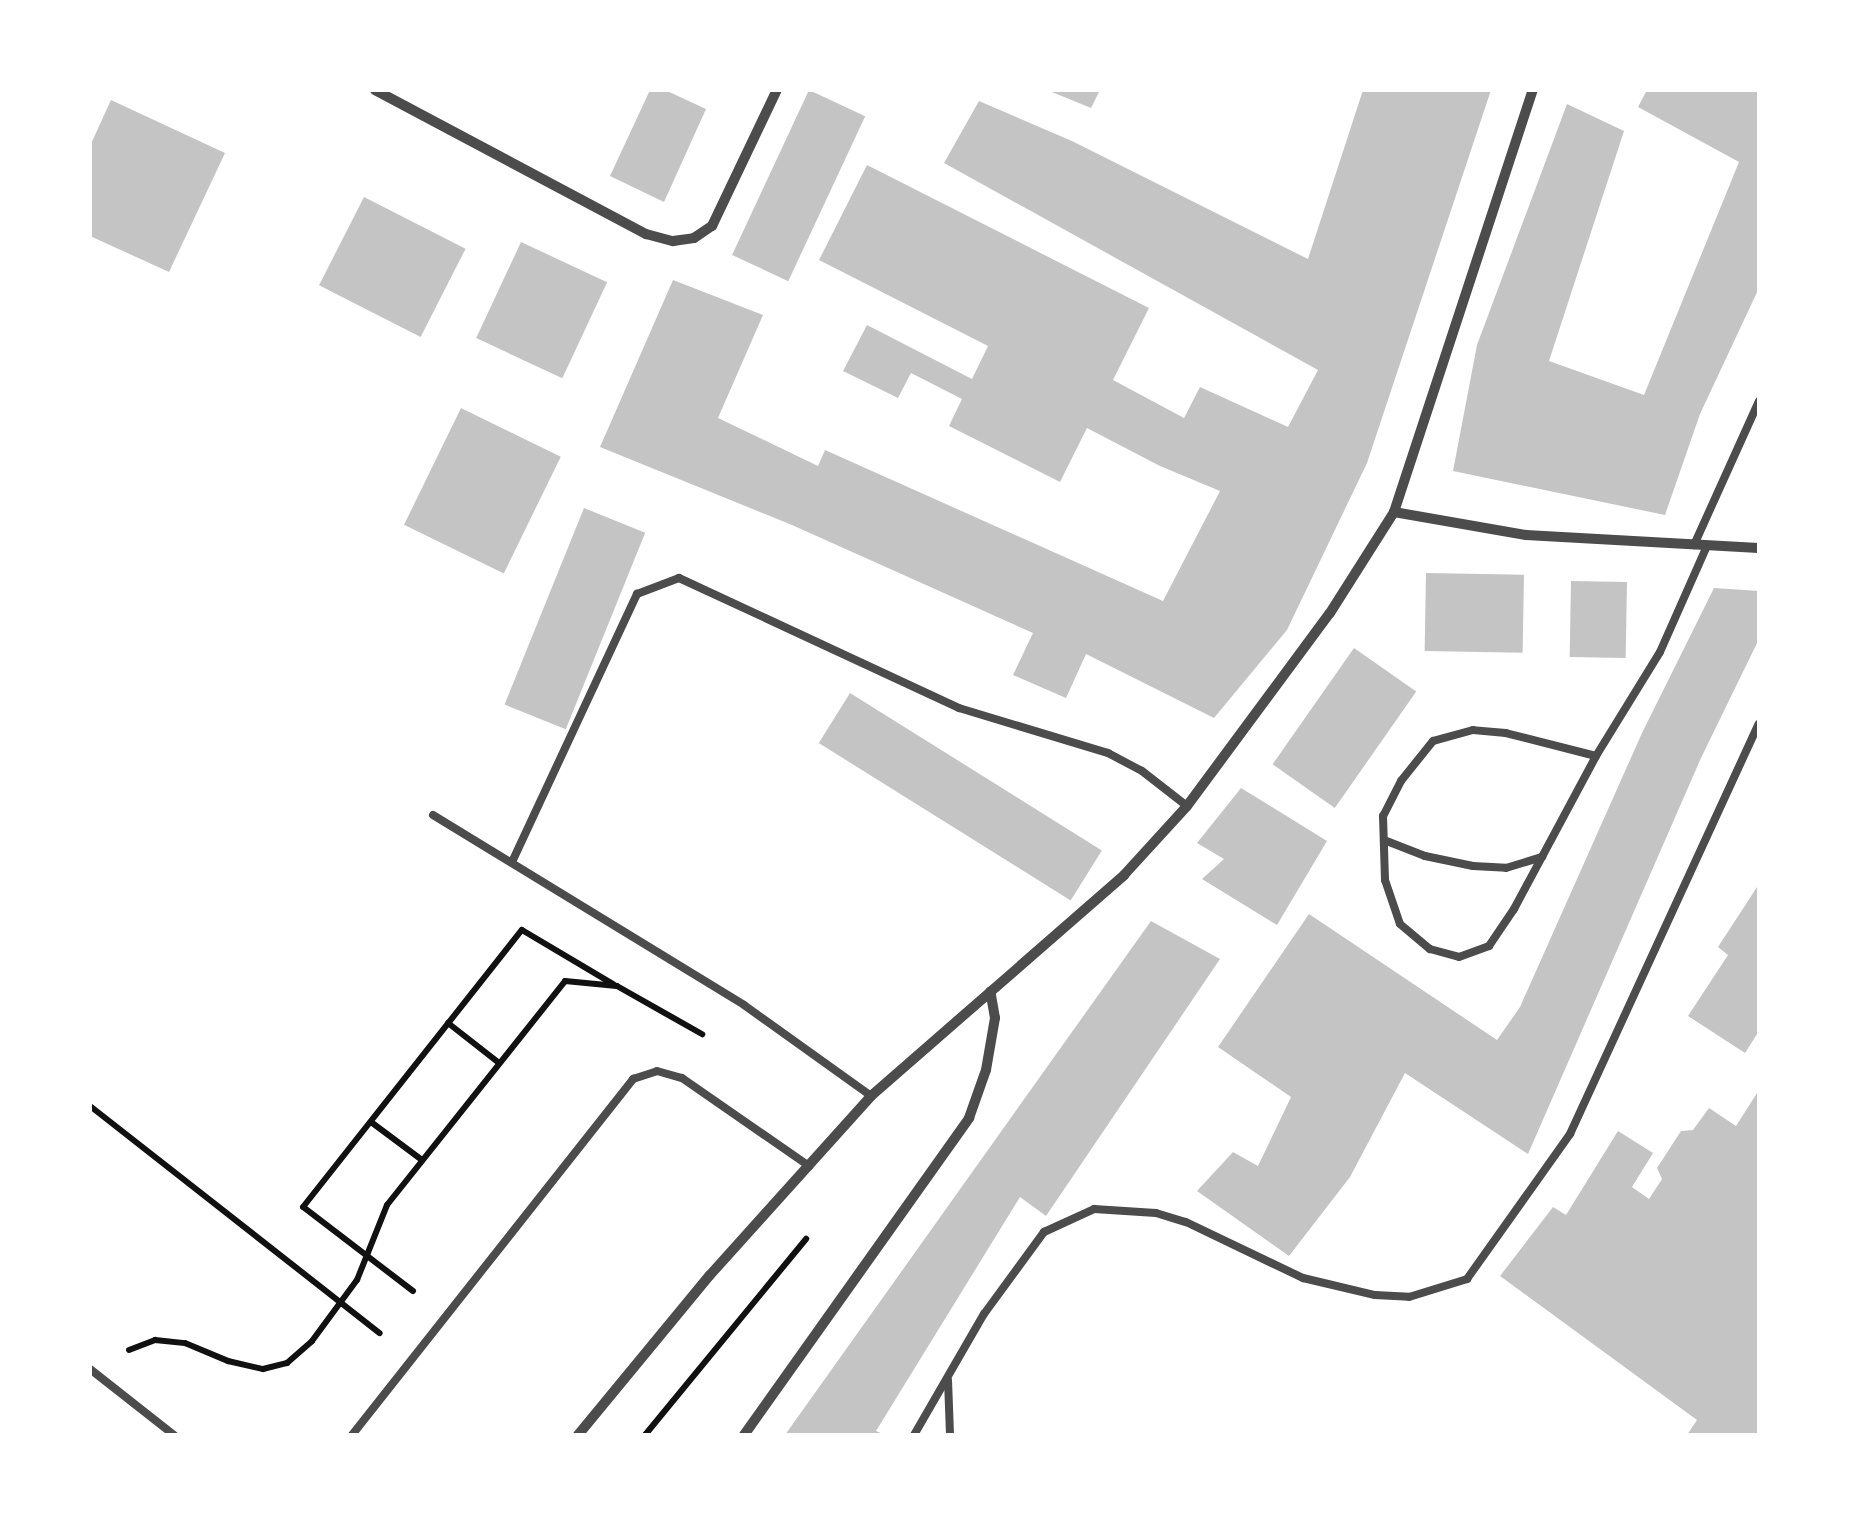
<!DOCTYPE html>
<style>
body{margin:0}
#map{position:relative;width:1849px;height:1525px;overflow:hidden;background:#fff;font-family:"Crimson Pro",serif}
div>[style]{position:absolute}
.building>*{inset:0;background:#c4c4c4;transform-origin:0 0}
.path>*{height:6px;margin:-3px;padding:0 3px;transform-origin:3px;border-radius:3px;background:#111}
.service>*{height:8px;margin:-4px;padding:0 4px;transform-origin:4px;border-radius:4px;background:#4c4c4c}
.minor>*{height:10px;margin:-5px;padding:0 5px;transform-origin:5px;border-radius:5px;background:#4c4c4c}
span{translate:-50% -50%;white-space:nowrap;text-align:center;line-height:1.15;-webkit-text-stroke:9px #fff;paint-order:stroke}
.frame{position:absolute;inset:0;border:92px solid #fff;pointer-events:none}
</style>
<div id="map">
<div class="building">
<i style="clip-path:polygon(650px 90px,665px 90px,706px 109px,664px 202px,610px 176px)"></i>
<i style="left:809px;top:90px;width:62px;height:182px;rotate:25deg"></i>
<i style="clip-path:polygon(1047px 90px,1100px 90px,1091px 108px)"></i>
<i style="clip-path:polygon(1363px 90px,1491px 90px,1367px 463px,1287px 630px,1214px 718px,1086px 654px,1066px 698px,1013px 675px,1033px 633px,792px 525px,600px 447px,673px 280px,763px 315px,718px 418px,818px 466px,825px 450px,1163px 601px,1220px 491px,1160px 466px,1087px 428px,1060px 482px,949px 426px,962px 399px,911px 373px,898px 398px,843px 371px,867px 325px,972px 379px,988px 346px,819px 260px,867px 165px,1149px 308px,1113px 380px,1184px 418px,1200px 387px,1288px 427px,1318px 370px,944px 163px,979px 101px,1072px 141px,1308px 259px)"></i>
<i style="clip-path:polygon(1647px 90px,1759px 90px,1759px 288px,1700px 414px,1665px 515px,1453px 471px,1477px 345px,1567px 104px,1624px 131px,1549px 361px,1644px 395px,1739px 162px,1638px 107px)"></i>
<i style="clip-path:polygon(111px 100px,225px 153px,169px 272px,90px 236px,90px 146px)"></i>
<i style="left:364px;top:197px;width:114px;height:99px;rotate:27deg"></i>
<i style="left:521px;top:242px;width:95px;height:106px;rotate:25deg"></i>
<i style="left:461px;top:408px;width:111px;height:130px;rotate:26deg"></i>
<i style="left:584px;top:508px;width:66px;height:212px;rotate:22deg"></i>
<i style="left:1426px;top:573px;width:98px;height:78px;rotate:1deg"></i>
<i style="left:1571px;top:581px;width:56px;height:76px;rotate:1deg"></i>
<i style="clip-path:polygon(1714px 588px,1759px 591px,1759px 639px,1701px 758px,1528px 1154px,1405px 1073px,1350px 1177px,1289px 1256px,1197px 1191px,1233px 1152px,1258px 1166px,1291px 1097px,1218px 1047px,1309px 914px,1497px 1040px,1520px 1007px,1642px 733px)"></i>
<i style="left:1354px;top:648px;width:76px;height:142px;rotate:35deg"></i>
<i style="left:850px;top:693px;width:297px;height:59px;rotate:32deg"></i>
<i style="clip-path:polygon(1241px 788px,1327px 841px,1277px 925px,1202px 879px,1224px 859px,1197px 843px)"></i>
<i style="clip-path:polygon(1759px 884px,1759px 1031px,1745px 1053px,1688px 1016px,1728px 955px,1718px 947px)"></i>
<i style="clip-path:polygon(1151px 921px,1220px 959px,1046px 1216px,1020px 1197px,876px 1431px,885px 1435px,785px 1435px)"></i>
<i style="clip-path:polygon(1759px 1090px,1759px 1435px,1687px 1435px,1697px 1420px,1500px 1276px,1553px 1207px,1566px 1215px,1618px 1131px,1653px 1153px,1632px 1187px,1649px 1199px,1662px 1179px,1657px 1168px,1681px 1131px,1693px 1130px,1709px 1108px,1736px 1126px)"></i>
</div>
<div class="path">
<i style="left:448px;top:1023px;width:63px;rotate:38deg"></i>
<i style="left:90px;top:1106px;width:368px;rotate:38.1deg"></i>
<i style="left:371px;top:1122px;width:64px;rotate:36.7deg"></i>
<i style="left:413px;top:1291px;width:138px;rotate:-142.6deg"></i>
<i style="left:303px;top:1207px;width:353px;rotate:-51.7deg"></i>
<i style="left:522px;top:930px;width:106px;rotate:30.7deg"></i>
<i style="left:129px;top:1350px;width:28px;rotate:-21deg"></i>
<i style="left:155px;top:1340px;width:30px;rotate:6deg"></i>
<i style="left:185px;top:1343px;width:47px;rotate:22.7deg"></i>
<i style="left:228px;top:1361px;width:36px;rotate:13deg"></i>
<i style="left:263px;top:1369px;width:25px;rotate:-14deg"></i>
<i style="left:287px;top:1363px;width:33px;rotate:-41deg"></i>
<i style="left:312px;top:1341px;width:76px;rotate:-53.6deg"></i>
<i style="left:357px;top:1280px;width:81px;rotate:-68.2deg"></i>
<i style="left:387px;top:1205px;width:286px;rotate:-51.5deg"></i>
<i style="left:565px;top:981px;width:52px;rotate:5.5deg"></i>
<i style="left:617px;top:986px;width:98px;rotate:29.5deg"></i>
<i style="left:645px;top:1435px;width:254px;rotate:-50.6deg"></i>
</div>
<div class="service">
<i style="left:1694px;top:545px;width:158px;rotate:-65.7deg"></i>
<i style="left:1596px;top:756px;width:93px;rotate:-165.7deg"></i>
<i style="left:1506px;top:733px;width:33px;rotate:-175deg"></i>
<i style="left:1473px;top:730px;width:41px;rotate:164.6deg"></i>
<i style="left:1433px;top:741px;width:51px;rotate:128.7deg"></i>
<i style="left:1401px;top:781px;width:39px;rotate:117deg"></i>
<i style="left:1383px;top:816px;width:64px;rotate:88.2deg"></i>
<i style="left:1385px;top:880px;width:46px;rotate:71.2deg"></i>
<i style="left:1400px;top:924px;width:39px;rotate:40deg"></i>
<i style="left:1430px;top:949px;width:30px;rotate:15deg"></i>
<i style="left:1459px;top:957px;width:32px;rotate:-20deg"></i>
<i style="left:1489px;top:946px;width:45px;rotate:-56deg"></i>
<i style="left:1514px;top:909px;width:174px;rotate:-61.8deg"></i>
<i style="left:1596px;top:756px;width:122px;rotate:-58.4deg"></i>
<i style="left:1660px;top:652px;width:116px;rotate:-66.1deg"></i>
<i style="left:433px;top:815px;width:364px;rotate:31.4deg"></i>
<i style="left:744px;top:1005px;width:156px;rotate:35.6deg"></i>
<i style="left:1384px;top:840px;width:44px;rotate:21.3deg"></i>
<i style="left:1425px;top:856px;width:49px;rotate:11.8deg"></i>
<i style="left:1473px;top:866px;width:33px;rotate:3deg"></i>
<i style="left:1506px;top:868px;width:38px;rotate:-17deg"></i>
<i style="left:512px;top:862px;width:296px;rotate:-65deg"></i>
<i style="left:637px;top:594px;width:45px;rotate:-20.9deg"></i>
<i style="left:679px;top:578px;width:309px;rotate:24.9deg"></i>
<i style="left:959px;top:708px;width:156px;rotate:16.8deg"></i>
<i style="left:1108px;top:753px;width:38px;rotate:28deg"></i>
<i style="left:1142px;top:771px;width:57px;rotate:37.9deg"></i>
<i style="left:90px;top:1369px;width:107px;rotate:38.2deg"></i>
<i style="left:948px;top:1380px;width:55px;rotate:87.9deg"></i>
<i style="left:352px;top:1435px;width:454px;rotate:-51.7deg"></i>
<i style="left:633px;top:1079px;width:25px;rotate:-18deg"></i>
<i style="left:657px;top:1071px;width:26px;rotate:16deg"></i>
<i style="left:682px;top:1078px;width:155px;rotate:34.7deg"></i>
<i style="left:914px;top:1435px;width:140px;rotate:-60deg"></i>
<i style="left:984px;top:1314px;width:102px;rotate:-53.8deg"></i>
<i style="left:1044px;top:1232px;width:55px;rotate:-24.7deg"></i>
<i style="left:1094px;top:1209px;width:62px;rotate:3.7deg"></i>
<i style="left:1156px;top:1213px;width:31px;rotate:17deg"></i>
<i style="left:1186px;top:1222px;width:130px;rotate:25.6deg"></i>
<i style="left:1303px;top:1278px;width:74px;rotate:13.3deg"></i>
<i style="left:1375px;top:1295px;width:34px;rotate:3deg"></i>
<i style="left:1409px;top:1297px;width:61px;rotate:-17.2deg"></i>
<i style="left:1467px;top:1279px;width:178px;rotate:-54.6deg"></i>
<i style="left:1570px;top:1134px;width:451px;rotate:-65.3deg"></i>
</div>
<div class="minor">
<i style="left:375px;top:90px;width:307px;rotate:28deg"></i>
<i style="left:646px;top:234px;width:28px;rotate:15deg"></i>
<i style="left:673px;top:241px;width:21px;rotate:-8deg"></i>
<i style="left:694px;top:238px;width:22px;rotate:-34deg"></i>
<i style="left:712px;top:226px;width:151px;rotate:-64.5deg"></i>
<i style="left:1394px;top:512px;width:134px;rotate:9.9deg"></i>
<i style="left:1526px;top:535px;width:233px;rotate:3.2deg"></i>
<i style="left:578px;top:1435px;width:207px;rotate:-50.5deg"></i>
<i style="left:710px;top:1275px;width:241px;rotate:-48deg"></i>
<i style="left:871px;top:1096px;width:336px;rotate:-41.1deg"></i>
<i style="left:1124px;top:875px;width:93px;rotate:-47.6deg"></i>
<i style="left:1187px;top:806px;width:240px;rotate:-53.5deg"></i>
<i style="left:1330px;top:613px;width:120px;rotate:-57.6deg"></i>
<i style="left:1394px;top:512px;width:444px;rotate:-71.8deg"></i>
<i style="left:744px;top:1435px;width:389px;rotate:-54.6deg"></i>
<i style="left:969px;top:1118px;width:51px;rotate:-70.5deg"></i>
<i style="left:986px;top:1070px;width:53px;rotate:-80.2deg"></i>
<i style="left:995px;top:1018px;width:27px;rotate:-100deg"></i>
</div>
<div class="frame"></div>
</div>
